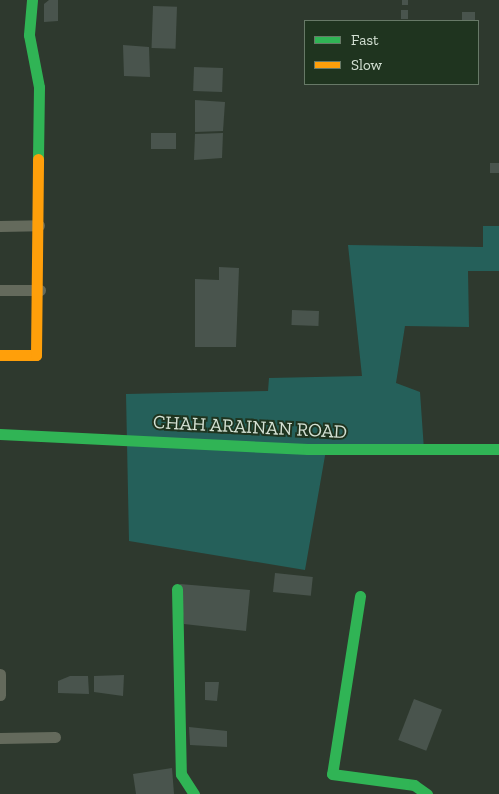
<!DOCTYPE html>
<style>
body{margin:0}
#map{position:relative;width:499px;height:794px;overflow:hidden;background:#2e392e;font-family:"Zilla Slab",serif}
div>[style]{position:absolute}
.water>*{inset:0;background:#25605a}
.building>*{inset:0;background:#49544d;transform-origin:0 0}
.street>*{height:11px;margin:-5.5px;padding:0 5.5px;transform-origin:5.5px;border-radius:5.5px;background:#646a5c}
.fast>*{height:11px;margin:-5.5px;padding:0 5.5px;transform-origin:5.5px;border-radius:5.5px;background:#30b455}
.slow>*{height:11px;margin:-5.5px;padding:0 5.5px;transform-origin:5.5px;border-radius:5.5px;background:#ff9f0a}
span{translate:-50% -50%;white-space:nowrap;text-align:center;line-height:1.15;-webkit-text-stroke:4px #1f341f;paint-order:stroke}
.street-label{font-size:19px;color:#d4e1d4}
.legend{position:absolute;left:304px;top:20px;width:175px;height:65px;box-sizing:border-box;background:#1f341f;border:1px solid #677967;margin:0;padding:6px 9px;list-style:none;font-size:15px;color:#d4e1d4}
.legend li{display:flex;align-items:center;gap:10px;height:25px}
.legend b{width:25px;border:1px solid #677967}
</style>
<div id="map">
<div class="water">
<i style="clip-path:polygon(483px 226px,499px 226px,499px 271px,468px 271px,469px 327px,405px 326px,396px 383px,420px 392px,424px 450px,326px 450px,305px 570px,129px 541px,126px 394px,268px 391px,269px 378px,362px 376px,348px 245px,483px 247px)"></i>
</div>
<div class="building">
<i style="clip-path:polygon(49px 0,58px 0,58px 21px,44px 22px,44px 4px)"></i>
<i style="left:402px;top:0;width:6px;height:5px"></i>
<i style="left:153px;top:6px;width:24px;height:42px;rotate:2deg"></i>
<i style="left:401px;top:10px;width:7px;height:9px"></i>
<i style="left:462px;top:12px;width:13px;height:9px"></i>
<i style="clip-path:polygon(123px 45px,149px 47px,150px 77px,124px 76px)"></i>
<i style="left:194px;top:67px;width:29px;height:24px;rotate:2deg"></i>
<i style="clip-path:polygon(195px 100px,225px 102px,223px 131px,195px 132px)"></i>
<i style="left:176px;top:133px;width:16px;height:25px;rotate:90deg"></i>
<i style="clip-path:polygon(223px 133px,222px 158px,194px 160px,195px 134px)"></i>
<i style="left:490px;top:163px;width:9px;height:10px"></i>
<i style="clip-path:polygon(219px 267px,239px 268px,236px 347px,195px 347px,195px 279px,219px 280px)"></i>
<i style="left:292px;top:310px;width:27px;height:15px;rotate:2deg"></i>
<i style="left:275px;top:573px;width:38px;height:19px;rotate:6deg"></i>
<i style="clip-path:polygon(180px 584px,250px 590px,246px 631px,184px 624px)"></i>
<i style="clip-path:polygon(124px 675px,123px 696px,94px 692px,94px 676px)"></i>
<i style="clip-path:polygon(70px 676px,88px 676px,89px 694px,58px 693px,58px 681px)"></i>
<i style="clip-path:polygon(205px 682px,219px 682px,217px 701px,205px 700px)"></i>
<i style="left:414px;top:699px;width:30px;height:44px;rotate:21deg"></i>
<i style="clip-path:polygon(189px 727px,227px 731px,227px 747px,190px 745px)"></i>
<i style="clip-path:polygon(172px 768px,174px 794px,136px 794px,133px 774px)"></i>
</div>
<div class="street">
<i style="left:0;top:226px;width:39px;rotate:-1deg"></i>
<i style="left:0;top:290px;width:40px"></i>
<i style="left:0;top:674px;width:21px;rotate:90deg"></i>
<i style="left:0;top:738px;width:55px;rotate:-1deg"></i>
</div>
<div class="fast">
<i style="left:32px;top:0;width:35px;rotate:95deg"></i>
<i style="left:29px;top:35px;width:53px;rotate:79.1deg"></i>
<i style="left:39px;top:87px;width:72px;rotate:90.8deg"></i>
<i style="left:0;top:434px;width:308px;rotate:2.8deg"></i>
<i style="left:308px;top:449px;width:191px"></i>
<i style="left:177px;top:589px;width:185px;rotate:88.8deg"></i>
<i style="left:181px;top:774px;width:24px;rotate:57deg"></i>
<i style="left:360px;top:596px;width:180px;rotate:98.9deg"></i>
<i style="left:332px;top:774px;width:83px;rotate:7.6deg"></i>
<i style="left:414px;top:785px;width:16px;rotate:35deg"></i>
</div>
<div class="slow">
<i style="left:0;top:355px;width:36px"></i>
<i style="left:36px;top:355px;width:196px;rotate:-89.4deg"></i>
</div>
<div class="street-label">
<span style="left:250px;top:427px;rotate:3deg">CHAH ARAINAN ROAD</span>
</div>
<ul class="legend">
<li><b style="height:6px;background:#30b455"></b>Fast</li>
<li><b style="height:6px;background:#ff9f0a"></b>Slow</li>
</ul>
</div>
